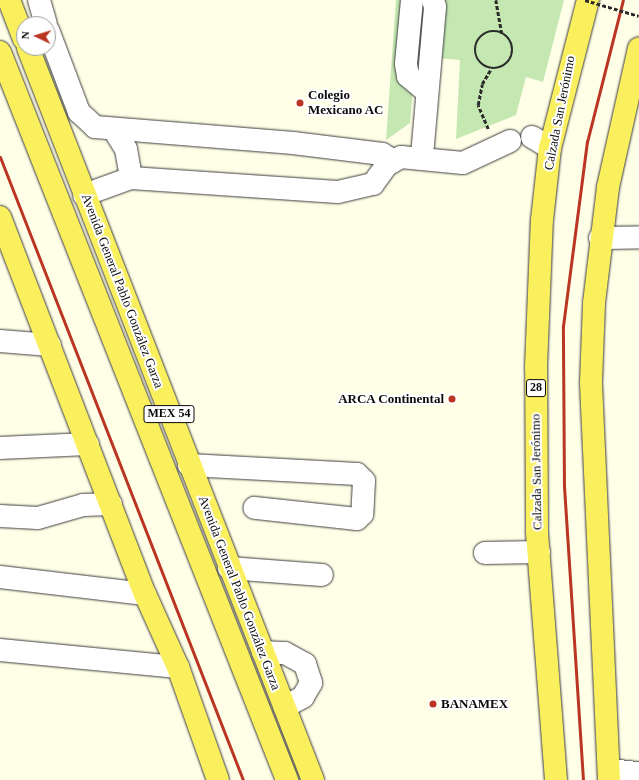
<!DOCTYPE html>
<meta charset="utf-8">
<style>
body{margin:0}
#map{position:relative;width:639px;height:780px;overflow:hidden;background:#fffee7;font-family:Georgia,serif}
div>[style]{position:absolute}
.green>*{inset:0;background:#c5e8b2}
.path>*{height:2.5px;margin-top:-1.25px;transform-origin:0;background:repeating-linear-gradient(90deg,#2c2c2c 0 4px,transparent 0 6px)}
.path>.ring{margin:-1.25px;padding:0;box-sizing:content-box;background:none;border:2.5px solid #2c2c2c;border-radius:50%}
.roads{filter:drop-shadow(0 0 1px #3d3d3d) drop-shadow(0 0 1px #3d3d3d)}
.minor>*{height:22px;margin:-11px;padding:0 11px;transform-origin:11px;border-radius:11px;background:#fff}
.major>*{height:22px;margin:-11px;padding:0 11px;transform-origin:11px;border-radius:11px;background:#faef5c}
.rail>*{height:3px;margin:-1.5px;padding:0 1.5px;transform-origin:1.5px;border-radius:1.5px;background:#ba3522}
.path-bridge>*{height:2.5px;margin-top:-1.25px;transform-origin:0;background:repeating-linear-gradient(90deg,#2c2c2c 0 4px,transparent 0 6px)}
.dots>*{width:11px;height:11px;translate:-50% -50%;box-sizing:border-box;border:2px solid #fff;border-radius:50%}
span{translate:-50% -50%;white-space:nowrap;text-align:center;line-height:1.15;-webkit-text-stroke:4px #fff;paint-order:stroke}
.shield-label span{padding:1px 3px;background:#fff;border:1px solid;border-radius:3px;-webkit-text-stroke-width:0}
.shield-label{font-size:12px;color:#0a0a0a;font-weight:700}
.poi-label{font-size:13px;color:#0a0a0a;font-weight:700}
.left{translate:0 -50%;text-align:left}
.right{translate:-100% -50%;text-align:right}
.street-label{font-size:13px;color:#0a0a0a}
.north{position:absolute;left:16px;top:16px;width:40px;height:40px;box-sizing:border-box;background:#fff;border:1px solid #9d9d9d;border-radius:50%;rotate:274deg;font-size:11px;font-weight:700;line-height:16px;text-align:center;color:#0a0a0a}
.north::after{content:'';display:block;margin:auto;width:14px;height:18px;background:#ba3522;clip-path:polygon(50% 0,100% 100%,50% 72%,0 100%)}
</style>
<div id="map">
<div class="green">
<i style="clip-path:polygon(396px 0,564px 0,543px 82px,526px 77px,516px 115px,456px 139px,460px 60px,416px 56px,410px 123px,386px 140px)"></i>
</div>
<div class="path">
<i style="left:496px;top:0;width:34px;rotate:80deg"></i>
<i class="ring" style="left:475px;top:31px;width:35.5px;height:35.5px"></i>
<i style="left:488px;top:129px;width:26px;rotate:-113deg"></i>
<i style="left:478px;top:105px;width:21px;rotate:-79deg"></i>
<i style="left:482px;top:84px;width:17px;rotate:-59deg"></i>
</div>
<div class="roads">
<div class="minor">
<i style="left:39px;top:0;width:25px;rotate:74deg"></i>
<i style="left:412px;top:0;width:64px;rotate:95.4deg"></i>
<i style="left:406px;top:64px;width:12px;rotate:81deg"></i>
<i style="left:408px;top:76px;width:23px;rotate:40deg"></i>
<i style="left:48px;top:30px;width:88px;rotate:69.3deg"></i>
<i style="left:79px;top:112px;width:22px;rotate:43deg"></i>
<i style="left:95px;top:127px;width:199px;rotate:4.6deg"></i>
<i style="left:293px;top:143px;width:90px;rotate:7deg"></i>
<i style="left:382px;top:154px;width:13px;rotate:29deg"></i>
<i style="left:114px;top:130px;width:22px;rotate:58deg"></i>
<i style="left:126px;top:149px;width:29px;rotate:80deg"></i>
<i style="left:532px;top:137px;width:21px;rotate:31deg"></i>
<i style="left:422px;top:156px;width:150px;rotate:-85deg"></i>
<i style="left:435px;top:7px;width:7px;rotate:-106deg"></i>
<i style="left:84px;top:195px;width:50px;rotate:-19.9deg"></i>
<i style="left:131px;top:178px;width:207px;rotate:3.9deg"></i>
<i style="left:338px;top:192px;width:36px;rotate:-13deg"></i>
<i style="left:373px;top:184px;width:24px;rotate:-54deg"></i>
<i style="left:387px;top:165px;width:16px;rotate:-30deg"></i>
<i style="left:401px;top:157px;width:62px;rotate:5.5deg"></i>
<i style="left:463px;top:163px;width:52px;rotate:-25.1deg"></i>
<i style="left:600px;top:238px;width:39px;rotate:-1deg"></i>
<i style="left:0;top:341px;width:50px;rotate:4.6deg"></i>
<i style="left:0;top:448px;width:88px;rotate:-2.6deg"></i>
<i style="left:189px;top:465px;width:168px;rotate:3.1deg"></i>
<i style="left:357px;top:474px;width:10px;rotate:45deg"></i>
<i style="left:364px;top:481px;width:33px;rotate:93deg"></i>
<i style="left:362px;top:514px;width:7px;rotate:135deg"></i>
<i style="left:357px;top:519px;width:103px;rotate:-173.8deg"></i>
<i style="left:0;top:516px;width:38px;rotate:3deg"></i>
<i style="left:38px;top:518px;width:47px;rotate:-16.1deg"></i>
<i style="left:83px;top:505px;width:28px;rotate:-2deg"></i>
<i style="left:485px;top:553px;width:54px;rotate:-1.1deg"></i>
<i style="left:229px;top:568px;width:93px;rotate:4.3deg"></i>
<i style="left:0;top:577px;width:146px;rotate:6.7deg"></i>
<i style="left:0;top:650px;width:179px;rotate:5.5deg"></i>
<i style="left:263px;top:652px;width:22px;rotate:3deg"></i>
<i style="left:285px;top:653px;width:23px;rotate:29deg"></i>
<i style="left:305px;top:664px;width:20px;rotate:72deg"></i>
<i style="left:311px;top:683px;width:16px;rotate:120deg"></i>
<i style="left:303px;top:697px;width:21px;rotate:152deg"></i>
<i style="left:609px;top:770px;width:30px;rotate:6deg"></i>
</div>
<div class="major">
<i style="left:9px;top:0;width:42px;rotate:69deg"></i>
<i style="left:28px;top:48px;width:786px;rotate:68.73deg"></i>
<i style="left:0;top:52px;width:783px;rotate:68.48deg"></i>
<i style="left:0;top:217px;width:404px;rotate:69deg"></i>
<i style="left:145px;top:594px;width:80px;rotate:65.7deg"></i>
<i style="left:178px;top:667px;width:120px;rotate:70.5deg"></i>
<i style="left:556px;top:780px;width:250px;rotate:-94.4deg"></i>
<i style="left:537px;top:531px;width:164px;rotate:-90.3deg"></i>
<i style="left:536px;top:367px;width:147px;rotate:-87.7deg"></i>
<i style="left:542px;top:220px;width:72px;rotate:-83.7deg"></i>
<i style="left:550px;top:148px;width:153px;rotate:-75.6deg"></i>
<i style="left:609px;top:780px;width:398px;rotate:-92.6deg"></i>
<i style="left:591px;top:382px;width:79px;rotate:-87.8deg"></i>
<i style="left:594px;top:303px;width:117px;rotate:-83.1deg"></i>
<i style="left:608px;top:187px;width:142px;rotate:-77.4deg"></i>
</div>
</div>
<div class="rail">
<i style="left:0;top:157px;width:669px;rotate:68.69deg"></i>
<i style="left:583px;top:780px;width:294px;rotate:-93.7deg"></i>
<i style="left:564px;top:487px;width:161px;rotate:-90.4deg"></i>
<i style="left:563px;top:326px;width:186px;rotate:-82.6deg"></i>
<i style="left:587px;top:142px;width:146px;rotate:-75.8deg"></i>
</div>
<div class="path-bridge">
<i style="left:585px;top:0;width:56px;rotate:16.5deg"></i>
</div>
<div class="dots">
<i style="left:300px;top:103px;background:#ba3522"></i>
<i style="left:452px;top:399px;background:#ba3522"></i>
<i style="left:433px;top:704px;background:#ba3522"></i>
</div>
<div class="shield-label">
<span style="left:536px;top:388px">28</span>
<span style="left:169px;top:414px">MEX 54</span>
</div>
<div class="poi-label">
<span class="left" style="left:308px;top:103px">Colegio<br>Mexicano AC</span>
<span class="right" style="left:444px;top:399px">ARCA Continental</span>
<span class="left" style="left:441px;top:704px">BANAMEX</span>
</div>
<div class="street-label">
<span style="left:560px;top:113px;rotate:-79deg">Calzada San Jerónimo</span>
<span style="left:122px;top:291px;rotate:69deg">Avenida General Pablo González Garza</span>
<span style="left:537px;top:472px;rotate:-91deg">Calzada San Jerónimo</span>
<span style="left:239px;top:593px;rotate:69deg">Avenida General Pablo González Garza</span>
</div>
<div class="north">N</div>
</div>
